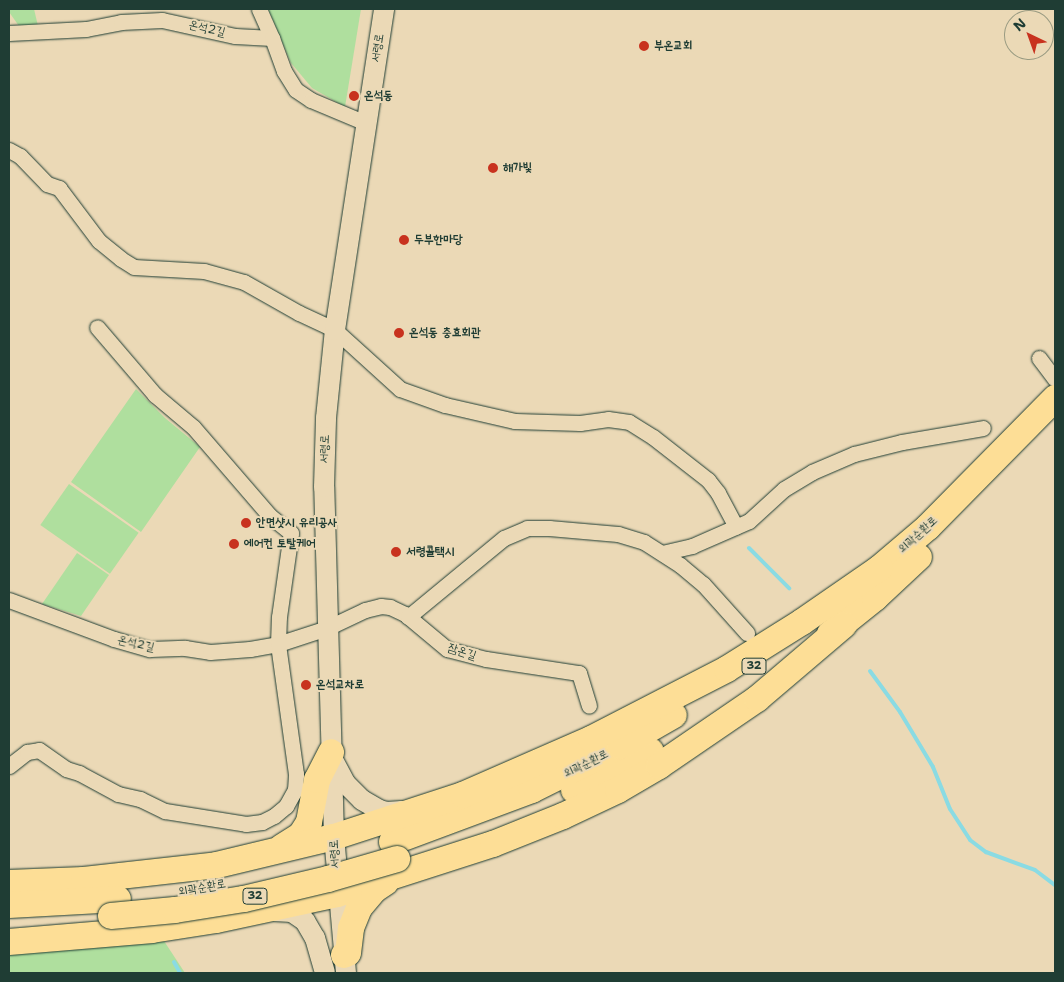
<!DOCTYPE html>
<meta charset="utf-8">
<style>
body{margin:0}
#map{position:relative;width:1064px;height:982px;overflow:hidden;background:#ebd9b6;font-family:"Shantell Sans","Poor Story",sans-serif}
div>[style]{position:absolute}
.green>*{inset:0;background:#afdf9e;transform-origin:0 0}
.stream>*{height:4px;margin:-2px;padding:0 2px;transform-origin:2px;border-radius:2px;background:#8adbe3}
.roads{filter:drop-shadow(0 0 1px #1f3d34) drop-shadow(0 0 1px #1f3d34)}
.minor>*{height:15px;margin:-7.5px;padding:0 7.5px;transform-origin:7.5px;border-radius:7.5px;background:#ebd9b6}
.tertiary>*{height:20px;margin:-10px;padding:0 10px;transform-origin:10px;border-radius:10px;background:#ebd9b6}
.trunk>*{height:26px;margin:-13px;padding:0 13px;transform-origin:13px;border-radius:13px;background:#fdde96}
.bridges{filter:drop-shadow(0 0 1px #1f3d34) drop-shadow(0 0 1px #1f3d34)}
.trunk-bridge>*{height:26px;margin:-13px;padding:0 13px;transform-origin:13px;border-radius:13px;background:#fdde96}
.dots>*{width:14px;height:14px;translate:-50% -50%;box-sizing:border-box;border:2px solid #ebd9b6;border-radius:50%}
span{translate:-50% -50%;white-space:nowrap;text-align:center;line-height:1.15;-webkit-text-stroke:4px #ebd9b6;paint-order:stroke}
.shield-label span{padding:1px 4px;background:#ebd9b6;border:1px solid;border-radius:4px;-webkit-text-stroke-width:0}
.shield-label{font-size:11px;color:#1f3d34;font-weight:700}
.street-label{font-size:12px;color:#1f3d34}
.poi-label{font-size:12px;color:#1f3d34;font-weight:700}
.left{translate:0 -50%;text-align:left}
.frame{position:absolute;inset:0;border:10px solid #1f3d34;pointer-events:none}
.north{position:absolute;left:1004px;top:10px;width:50px;height:50px;box-sizing:border-box;background:#ebd9b6;border:1px solid #999b82;border-radius:50%;rotate:318deg;font-size:14px;font-weight:700;line-height:20px;text-align:center;color:#1f3d34}
.north::after{content:'';display:block;margin:auto;width:18px;height:22px;background:#c8321e;clip-path:polygon(50% 0,100% 100%,50% 72%,0 100%)}
</style>
<div id="map">
<div class="green">
<i style="clip-path:polygon(9px 9px,34px 9px,38px 26px,19px 26px,9px 12px)"></i>
<i style="clip-path:polygon(268px 9px,361px 9px,345px 107px,312px 88px,291px 63px)"></i>
<i style="clip-path:polygon(136px 389px,165px 418px,200px 447px,141px 532px,71px 482px)"></i>
<i style="left:69px;top:484px;width:85px;height:50px;rotate:35deg"></i>
<i style="clip-path:polygon(77px 553px,109px 575px,81px 616px,42px 604px)"></i>
<i style="clip-path:polygon(164px 941px,185px 973px,9px 973px,9px 949px)"></i>
</div>
<div class="stream">
<i style="left:749px;top:548px;width:57px;rotate:45deg"></i>
<i style="left:870px;top:671px;width:51px;rotate:53.8deg"></i>
<i style="left:900px;top:712px;width:64px;rotate:59deg"></i>
<i style="left:933px;top:767px;width:45px;rotate:68deg"></i>
<i style="left:950px;top:809px;width:37px;rotate:57deg"></i>
<i style="left:970px;top:840px;width:20px;rotate:37deg"></i>
<i style="left:986px;top:852px;width:52px;rotate:20.2deg"></i>
<i style="left:1035px;top:870px;width:25px;rotate:37deg"></i>
<i style="left:174px;top:962px;width:13px;rotate:61deg"></i>
</div>
<div class="roads">
<div class="minor">
<i style="left:259px;top:9px;width:32px;rotate:66deg"></i>
<i style="left:9px;top:33px;width:77px;rotate:-3deg"></i>
<i style="left:86px;top:29px;width:36px;rotate:-11deg"></i>
<i style="left:121px;top:22px;width:41px;rotate:-2.8deg"></i>
<i style="left:162px;top:20px;width:75px;rotate:12.4deg"></i>
<i style="left:235px;top:36px;width:37px;rotate:3deg"></i>
<i style="left:272px;top:38px;width:35px;rotate:70deg"></i>
<i style="left:284px;top:71px;width:22px;rotate:58deg"></i>
<i style="left:296px;top:90px;width:18px;rotate:34deg"></i>
<i style="left:311px;top:100px;width:60px;rotate:22.7deg"></i>
<i style="left:9px;top:150px;width:13px;rotate:29deg"></i>
<i style="left:20px;top:156px;width:39px;rotate:46deg"></i>
<i style="left:47px;top:184px;width:13px;rotate:18deg"></i>
<i style="left:59px;top:188px;width:66px;rotate:53deg"></i>
<i style="left:99px;top:241px;width:28px;rotate:39deg"></i>
<i style="left:121px;top:259px;width:15px;rotate:32deg"></i>
<i style="left:134px;top:267px;width:70px;rotate:3.3deg"></i>
<i style="left:204px;top:271px;width:41px;rotate:15.4deg"></i>
<i style="left:244px;top:282px;width:63px;rotate:29.4deg"></i>
<i style="left:299px;top:313px;width:40px;rotate:25deg"></i>
<i style="left:335px;top:330px;width:88px;rotate:42.2deg"></i>
<i style="left:400px;top:389px;width:48px;rotate:19.6deg"></i>
<i style="left:445px;top:405px;width:72px;rotate:12.9deg"></i>
<i style="left:515px;top:421px;width:65px;rotate:1.8deg"></i>
<i style="left:580px;top:423px;width:28px;rotate:-8deg"></i>
<i style="left:608px;top:419px;width:21px;rotate:8deg"></i>
<i style="left:629px;top:422px;width:28px;rotate:32deg"></i>
<i style="left:653px;top:437px;width:70px;rotate:38deg"></i>
<i style="left:708px;top:480px;width:16px;rotate:52deg"></i>
<i style="left:718px;top:493px;width:38px;rotate:62deg"></i>
<i style="left:1039px;top:358px;width:26px;rotate:53deg"></i>
<i style="left:662px;top:553px;width:31px;rotate:-13deg"></i>
<i style="left:692px;top:546px;width:62px;rotate:-23.7deg"></i>
<i style="left:749px;top:521px;width:47px;rotate:-42.4deg"></i>
<i style="left:784px;top:489px;width:33px;rotate:-31deg"></i>
<i style="left:812px;top:472px;width:46px;rotate:-23.2deg"></i>
<i style="left:854px;top:454px;width:49px;rotate:-14deg"></i>
<i style="left:902px;top:442px;width:82px;rotate:-9.8deg"></i>
<i style="left:9px;top:600px;width:112px;rotate:20.4deg"></i>
<i style="left:114px;top:639px;width:37px;rotate:16deg"></i>
<i style="left:150px;top:649px;width:35px;rotate:-2deg"></i>
<i style="left:185px;top:648px;width:25px;rotate:9deg"></i>
<i style="left:210px;top:652px;width:40px;rotate:-4.3deg"></i>
<i style="left:250px;top:649px;width:28px;rotate:-10deg"></i>
<i style="left:278px;top:644px;width:52px;rotate:-18.1deg"></i>
<i style="left:327px;top:628px;width:42px;rotate:-25.3deg"></i>
<i style="left:365px;top:610px;width:16px;rotate:-14deg"></i>
<i style="left:381px;top:606px;width:9px;rotate:6deg"></i>
<i style="left:390px;top:607px;width:17px;rotate:25deg"></i>
<i style="left:405px;top:614px;width:55px;rotate:39.8deg"></i>
<i style="left:447px;top:649px;width:40px;rotate:14.4deg"></i>
<i style="left:486px;top:659px;width:94px;rotate:8.6deg"></i>
<i style="left:579px;top:673px;width:34px;rotate:73deg"></i>
<i style="left:408px;top:617px;width:124px;rotate:-39.5deg"></i>
<i style="left:504px;top:538px;width:25px;rotate:-23deg"></i>
<i style="left:527px;top:528px;width:22px"></i>
<i style="left:549px;top:528px;width:69px;rotate:5deg"></i>
<i style="left:618px;top:534px;width:27px;rotate:17deg"></i>
<i style="left:644px;top:542px;width:43px;rotate:32.6deg"></i>
<i style="left:680px;top:565px;width:30px;rotate:40deg"></i>
<i style="left:703px;top:584px;width:66px;rotate:48.1deg"></i>
<i style="left:9px;top:766px;width:23px;rotate:-38deg"></i>
<i style="left:27px;top:752px;width:12px;rotate:-9deg"></i>
<i style="left:39px;top:750px;width:33px;rotate:35deg"></i>
<i style="left:66px;top:769px;width:14px;rotate:17deg"></i>
<i style="left:79px;top:773px;width:44px;rotate:28.3deg"></i>
<i style="left:118px;top:794px;width:23px;rotate:13deg"></i>
<i style="left:140px;top:799px;width:28px;rotate:26deg"></i>
<i style="left:165px;top:811px;width:82px;rotate:9.1deg"></i>
<i style="left:246px;top:824px;width:16px;rotate:-7deg"></i>
<i style="left:262px;top:822px;width:13px;rotate:-27deg"></i>
<i style="left:274px;top:816px;width:16px;rotate:-40deg"></i>
<i style="left:286px;top:806px;width:18px;rotate:-61deg"></i>
<i style="left:295px;top:790px;width:16px;rotate:-86deg"></i>
<i style="left:296px;top:774px;width:131px;rotate:-97.9deg"></i>
<i style="left:278px;top:644px;width:27px;rotate:-88deg"></i>
<i style="left:279px;top:617px;width:85px;rotate:-81.9deg"></i>
<i style="left:291px;top:533px;width:28px;rotate:-141deg"></i>
<i style="left:269px;top:515px;width:116px;rotate:-130.8deg"></i>
<i style="left:193px;top:427px;width:50px;rotate:-139.9deg"></i>
<i style="left:155px;top:395px;width:89px;rotate:-130.5deg"></i>
</div>
<div class="tertiary">
<i style="left:333px;top:760px;width:26px;rotate:62deg"></i>
<i style="left:345px;top:783px;width:24px;rotate:45deg"></i>
<i style="left:362px;top:800px;width:20px;rotate:30deg"></i>
<i style="left:379px;top:810px;width:8px;rotate:14deg"></i>
<i style="left:387px;top:812px;width:15px;rotate:-4deg"></i>
<i style="left:402px;top:811px;width:4px;rotate:56deg"></i>
<i style="left:274px;top:911px;width:18px;rotate:3deg"></i>
<i style="left:292px;top:912px;width:16px;rotate:35deg"></i>
<i style="left:305px;top:921px;width:20px;rotate:60deg"></i>
<i style="left:315px;top:938px;width:36px;rotate:74deg"></i>
<i style="left:346px;top:973px;width:137px;rotate:-95deg"></i>
<i style="left:334px;top:837px;width:350px;rotate:-91.6deg"></i>
<i style="left:324px;top:487px;width:69px;rotate:-88.3deg"></i>
<i style="left:326px;top:418px;width:88px;rotate:-84.2deg"></i>
<i style="left:335px;top:330px;width:325px;rotate:-81.3deg"></i>
</div>
<div class="trunk">
<i style="left:867px;top:579px;width:80px;rotate:-40.4deg"></i>
<i style="left:928px;top:527px;width:181px;rotate:-45.4deg"></i>
<i style="left:830px;top:634px;width:58px;rotate:-38.7deg"></i>
<i style="left:875px;top:598px;width:60px;rotate:-43deg"></i>
<i style="left:574px;top:790px;width:86px;rotate:-26.9deg"></i>
<i style="left:392px;top:842px;width:149px;rotate:-20.4deg"></i>
<i style="left:532px;top:790px;width:98px;rotate:-26.6deg"></i>
<i style="left:620px;top:746px;width:62px;rotate:-29.9deg"></i>
<i style="left:282px;top:847px;width:22px;rotate:-32deg"></i>
<i style="left:301px;top:835px;width:15px;rotate:-58deg"></i>
<i style="left:309px;top:822px;width:43px;rotate:-79.2deg"></i>
<i style="left:317px;top:780px;width:31px;rotate:-63deg"></i>
<i style="left:9px;top:883px;width:75px;rotate:-2.3deg"></i>
<i style="left:84px;top:880px;width:134px;rotate:-6.4deg"></i>
<i style="left:217px;top:865px;width:120px;rotate:-13.5deg"></i>
<i style="left:334px;top:837px;width:136px;rotate:-18deg"></i>
<i style="left:463px;top:795px;width:140px;rotate:-23.6deg"></i>
<i style="left:591px;top:739px;width:153px;rotate:-27.2deg"></i>
<i style="left:727px;top:669px;width:89px;rotate:-32.1deg"></i>
<i style="left:802px;top:622px;width:95px;rotate:-34.7deg"></i>
<i style="left:9px;top:905px;width:109px;rotate:-3.2deg"></i>
<i style="left:9px;top:942px;width:144px;rotate:-4.8deg"></i>
<i style="left:152px;top:930px;width:65px;rotate:-8.9deg"></i>
<i style="left:216px;top:920px;width:124px;rotate:-12.1deg"></i>
<i style="left:337px;top:894px;width:164px;rotate:-17.8deg"></i>
<i style="left:493px;top:844px;width:75px;rotate:-21.8deg"></i>
<i style="left:563px;top:816px;width:61px;rotate:-25.3deg"></i>
<i style="left:618px;top:790px;width:48px;rotate:-30.3deg"></i>
<i style="left:659px;top:766px;width:119px;rotate:-34.4deg"></i>
<i style="left:757px;top:699px;width:114px;rotate:-40.4deg"></i>
<i style="left:344px;top:955px;width:4px;rotate:-27deg"></i>
<i style="left:348px;top:953px;width:25px;rotate:-83deg"></i>
<i style="left:351px;top:928px;width:22px;rotate:-68deg"></i>
<i style="left:359px;top:908px;width:23px;rotate:-50deg"></i>
<i style="left:374px;top:890px;width:14px;rotate:-34deg"></i>
</div>
</div>
<div class="bridges">
<div class="trunk-bridge">
<i style="left:111px;top:916px;width:64px;rotate:-5.4deg"></i>
<i style="left:175px;top:910px;width:70px;rotate:-9.1deg"></i>
<i style="left:244px;top:899px;width:86px;rotate:-13.4deg"></i>
<i style="left:328px;top:879px;width:72px;rotate:-16.2deg"></i>
</div>
</div>
<div class="dots">
<i style="left:644px;top:46px;background:#c8321e"></i>
<i style="left:354px;top:96px;background:#c8321e"></i>
<i style="left:493px;top:168px;background:#c8321e"></i>
<i style="left:404px;top:240px;background:#c8321e"></i>
<i style="left:399px;top:333px;background:#c8321e"></i>
<i style="left:246px;top:523px;background:#c8321e"></i>
<i style="left:234px;top:544px;background:#c8321e"></i>
<i style="left:396px;top:552px;background:#c8321e"></i>
<i style="left:306px;top:685px;background:#c8321e"></i>
</div>
<div class="shield-label">
<span style="left:754px;top:666px">32</span>
<span style="left:255px;top:896px">32</span>
</div>
<div class="street-label">
<span style="left:207px;top:29px;rotate:13deg">온석2길</span>
<span style="left:378px;top:48px;rotate:-81deg">서령로</span>
<span style="left:325px;top:449px;rotate:-88deg">서령로</span>
<span style="left:918px;top:535px;rotate:-42deg">외곽순환로</span>
<span style="left:136px;top:644px;rotate:13deg">온석2길</span>
<span style="left:462px;top:652px;rotate:18deg">잠온길</span>
<span style="left:586px;top:764px;rotate:-26deg">외곽순환로</span>
<span style="left:335px;top:854px;rotate:-93deg">서령로</span>
<span style="left:202px;top:888px;rotate:-10deg">외곽순환로</span>
</div>
<div class="poi-label">
<span class="left" style="left:654px;top:46px">부온교회</span>
<span class="left" style="left:364px;top:96px">온석동</span>
<span class="left" style="left:503px;top:168px">해가빛</span>
<span class="left" style="left:414px;top:240px">두부한마당</span>
<span class="left" style="left:409px;top:333px">온석동 충효회관</span>
<span class="left" style="left:256px;top:523px">안면샷시 유리공사</span>
<span class="left" style="left:244px;top:544px">에어컨 토탈케어</span>
<span class="left" style="left:406px;top:552px">서령콜택시</span>
<span class="left" style="left:316px;top:685px">온석교차로</span>
</div>
<div class="frame"></div>
<div class="north">N</div>
</div>
